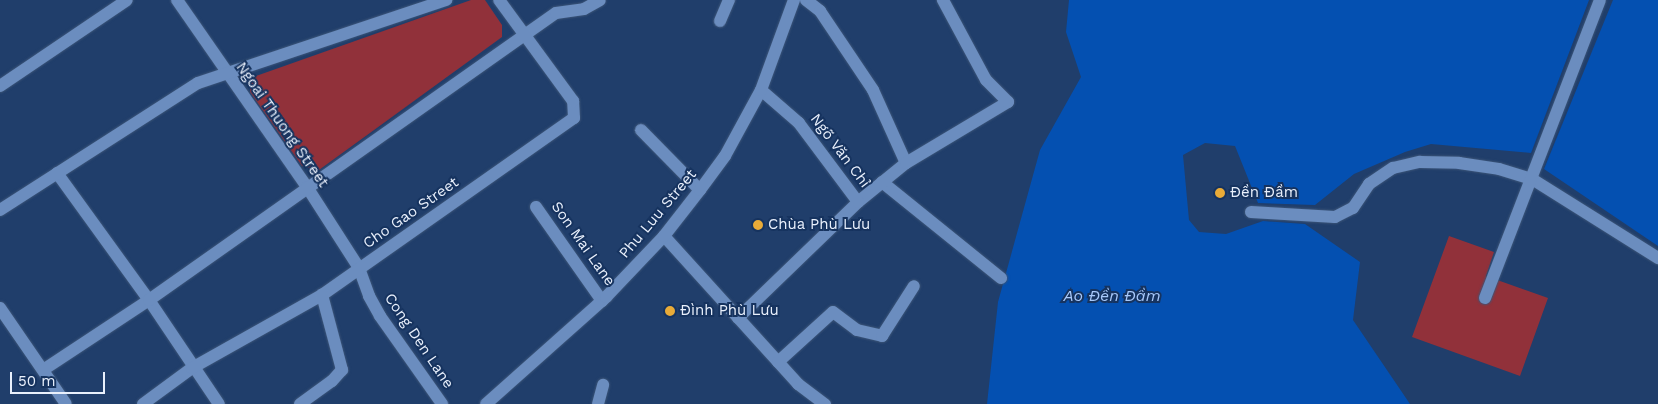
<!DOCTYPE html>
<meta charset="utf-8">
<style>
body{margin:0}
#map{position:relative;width:1658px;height:404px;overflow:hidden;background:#203e6b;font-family:"Work Sans",sans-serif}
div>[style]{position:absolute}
.green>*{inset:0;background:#91313a}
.water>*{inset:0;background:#0450b1}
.roads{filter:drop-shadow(0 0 1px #3c5578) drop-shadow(0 0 1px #3c5578)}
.street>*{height:12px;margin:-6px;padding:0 6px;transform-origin:6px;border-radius:6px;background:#6b8dbf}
.secondary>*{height:12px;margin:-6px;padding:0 6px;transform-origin:6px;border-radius:6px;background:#6b8dbf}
.dots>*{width:14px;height:14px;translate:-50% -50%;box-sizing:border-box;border:2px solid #16335f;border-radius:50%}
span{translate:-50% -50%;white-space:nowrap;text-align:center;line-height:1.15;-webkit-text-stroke:4px #16335f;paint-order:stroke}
.street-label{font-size:15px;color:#e9f0fc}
.poi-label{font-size:15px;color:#e9f0fc}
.left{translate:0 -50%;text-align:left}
.water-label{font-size:16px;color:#a8c9fb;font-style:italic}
.scale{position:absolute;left:10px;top:372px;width:95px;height:22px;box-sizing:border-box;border:2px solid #e9f0fc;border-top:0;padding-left:6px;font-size:15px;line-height:18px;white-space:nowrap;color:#e9f0fc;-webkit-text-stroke:4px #16335f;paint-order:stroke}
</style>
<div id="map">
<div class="green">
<i style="clip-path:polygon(471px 0,485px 0,502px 25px,502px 37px,319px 170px,302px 166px,250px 92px,251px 80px,256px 76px)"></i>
<i style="clip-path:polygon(1449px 236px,1494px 252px,1486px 276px,1548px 298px,1520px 376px,1412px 337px)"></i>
</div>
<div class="water">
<i style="clip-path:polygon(1069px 0,1589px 0,1531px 153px,1431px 144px,1405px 152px,1354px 174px,1315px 205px,1258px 203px,1235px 146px,1205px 143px,1183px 155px,1189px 220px,1199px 232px,1226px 234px,1263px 221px,1305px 224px,1360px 262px,1353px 320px,1410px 404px,987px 404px,998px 302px,1040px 150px,1081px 77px,1066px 32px)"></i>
<i style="clip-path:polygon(1613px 0,1658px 0,1658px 246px,1544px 169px)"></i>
</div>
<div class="roads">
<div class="street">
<i style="left:177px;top:0;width:228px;rotate:55.2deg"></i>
<i style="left:307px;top:187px;width:96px;rotate:57.3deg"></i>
<i style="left:359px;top:268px;width:30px;rotate:70deg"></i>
<i style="left:369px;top:296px;width:23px;rotate:61deg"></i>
<i style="left:380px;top:316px;width:108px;rotate:54.8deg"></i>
<i style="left:806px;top:0;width:18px;rotate:38deg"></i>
<i style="left:820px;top:11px;width:95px;rotate:56.1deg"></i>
<i style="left:873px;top:90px;width:80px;rotate:65.7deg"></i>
<i style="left:720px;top:21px;width:23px;rotate:-67deg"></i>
<i style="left:641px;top:130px;width:84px;rotate:45.5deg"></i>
<i style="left:57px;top:173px;width:157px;rotate:54.1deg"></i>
<i style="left:149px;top:300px;width:125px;rotate:56.1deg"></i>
<i style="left:882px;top:182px;width:153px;rotate:38.9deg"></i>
<i style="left:858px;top:202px;width:62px;rotate:-39.1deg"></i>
<i style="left:906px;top:163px;width:119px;rotate:-30.9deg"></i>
<i style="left:1008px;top:102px;width:31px;rotate:-135deg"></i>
<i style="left:986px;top:80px;width:91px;rotate:-118.3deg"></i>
<i style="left:536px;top:207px;width:115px;rotate:54.9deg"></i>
<i style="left:0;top:210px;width:235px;rotate:-32.7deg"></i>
<i style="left:198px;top:83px;width:262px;rotate:-18.5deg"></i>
<i style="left:1251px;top:212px;width:84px;rotate:3.4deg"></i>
<i style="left:1335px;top:217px;width:20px;rotate:-27deg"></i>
<i style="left:1353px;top:208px;width:29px;rotate:-56deg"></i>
<i style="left:1369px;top:184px;width:29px;rotate:-34deg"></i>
<i style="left:1393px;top:168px;width:28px;rotate:-13deg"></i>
<i style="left:1420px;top:162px;width:39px;rotate:1deg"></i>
<i style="left:1459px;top:163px;width:40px;rotate:8.5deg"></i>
<i style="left:1499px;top:169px;width:34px;rotate:17deg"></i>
<i style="left:1532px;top:179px;width:149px;rotate:32.1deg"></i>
<i style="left:664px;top:236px;width:200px;rotate:47.8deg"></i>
<i style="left:798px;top:384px;width:34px;rotate:37deg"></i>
<i style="left:1485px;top:298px;width:319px;rotate:-68.9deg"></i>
<i style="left:0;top:308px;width:116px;rotate:55.5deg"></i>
<i style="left:738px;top:318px;width:167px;rotate:-44deg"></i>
<i style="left:858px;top:202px;width:99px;rotate:-126.8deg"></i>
<i style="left:799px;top:123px;width:50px;rotate:-139deg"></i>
<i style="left:778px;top:362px;width:74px;rotate:-42.3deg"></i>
<i style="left:833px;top:312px;width:30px;rotate:37deg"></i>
<i style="left:857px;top:330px;width:26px;rotate:13deg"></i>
<i style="left:882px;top:336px;width:59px;rotate:-57.4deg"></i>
<i style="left:43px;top:370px;width:127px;rotate:-33.4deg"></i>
<i style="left:149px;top:300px;width:498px;rotate:-35.2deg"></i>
<i style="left:556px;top:13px;width:28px;rotate:-8deg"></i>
<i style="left:584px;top:9px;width:18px;rotate:-29deg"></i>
<i style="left:143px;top:404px;width:61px;rotate:-36.3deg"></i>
<i style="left:192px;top:368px;width:149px;rotate:-29.3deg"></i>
<i style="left:322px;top:295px;width:308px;rotate:-35.1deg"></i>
<i style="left:574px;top:118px;width:17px;rotate:-93deg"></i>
<i style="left:573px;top:101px;width:125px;rotate:-126.2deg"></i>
<i style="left:300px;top:404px;width:39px;rotate:-36deg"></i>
<i style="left:332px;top:381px;width:15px;rotate:-48deg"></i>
<i style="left:342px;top:370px;width:78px;rotate:-104.9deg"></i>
<i style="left:598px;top:404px;width:20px;rotate:-75deg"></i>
</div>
<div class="secondary">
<i style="left:0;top:86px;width:153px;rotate:-34.1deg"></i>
<i style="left:486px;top:404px;width:161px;rotate:-41.7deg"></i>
<i style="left:606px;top:297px;width:84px;rotate:-46.4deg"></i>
<i style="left:664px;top:236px;width:58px;rotate:-52deg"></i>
<i style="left:700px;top:190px;width:42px;rotate:-53.7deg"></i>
<i style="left:725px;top:156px;width:75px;rotate:-61.4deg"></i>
<i style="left:761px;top:90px;width:96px;rotate:-69.9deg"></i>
</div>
</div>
<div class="dots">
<i style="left:1220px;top:193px;background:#e9ab38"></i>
<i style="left:758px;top:225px;background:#e9ab38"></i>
<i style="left:670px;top:311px;background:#e9ab38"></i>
</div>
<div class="street-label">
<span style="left:282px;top:125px;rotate:55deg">Ngoai Thuong Street</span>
<span style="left:840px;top:151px;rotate:53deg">Ngõ Văn Chỉ</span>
<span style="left:411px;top:213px;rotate:-35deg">Cho Gao Street</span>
<span style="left:658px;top:214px;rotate:-50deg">Phu Luu Street</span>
<span style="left:583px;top:244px;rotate:55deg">Son Mai Lane</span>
<span style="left:419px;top:341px;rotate:56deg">Cong Den Lane</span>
</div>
<div class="poi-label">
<span class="left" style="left:1230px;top:193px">Đền Đầm</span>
<span class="left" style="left:768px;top:225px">Chùa Phù Lưu</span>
<span class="left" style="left:680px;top:311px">Đình Phù Lưu</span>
</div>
<div class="water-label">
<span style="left:1112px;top:296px">Ao Đền Đầm</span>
</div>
<div class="scale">50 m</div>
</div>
